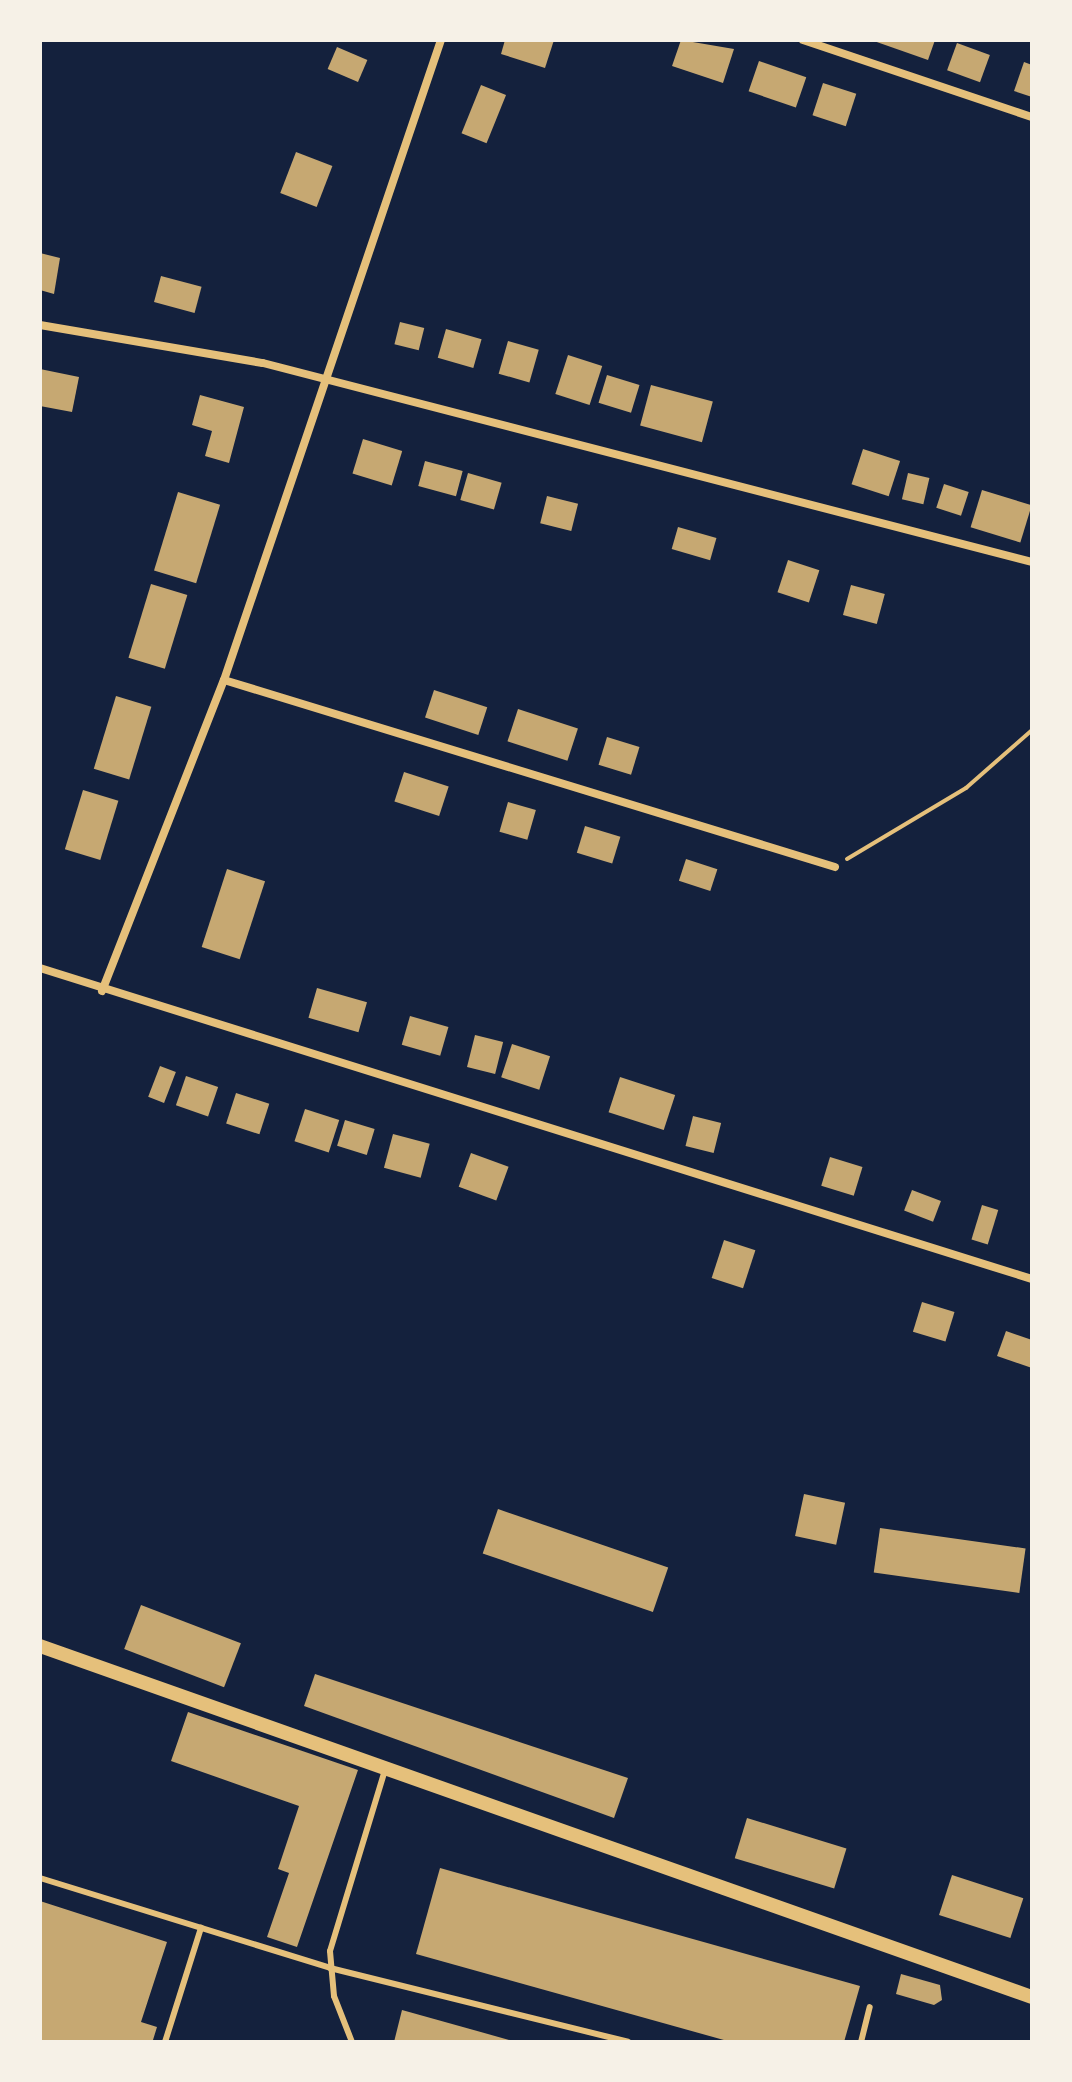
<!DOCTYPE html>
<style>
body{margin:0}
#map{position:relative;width:1072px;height:2082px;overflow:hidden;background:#14213d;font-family:"PT Sans Narrow",sans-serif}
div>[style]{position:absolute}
.building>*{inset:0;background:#c6a872;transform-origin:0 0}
.path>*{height:4px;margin:-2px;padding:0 2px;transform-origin:2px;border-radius:2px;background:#e5c07b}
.service>*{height:6px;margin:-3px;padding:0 3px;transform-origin:3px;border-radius:3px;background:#e5c07b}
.minor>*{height:8px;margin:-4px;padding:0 4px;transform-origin:4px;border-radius:4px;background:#e5c07b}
.tertiary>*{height:14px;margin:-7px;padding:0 7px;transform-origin:7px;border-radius:7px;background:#e5c07b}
span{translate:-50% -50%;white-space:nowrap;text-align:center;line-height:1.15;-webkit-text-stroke:8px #f6f1e7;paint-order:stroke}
.frame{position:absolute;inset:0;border:42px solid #f6f1e7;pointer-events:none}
</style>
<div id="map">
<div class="building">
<i style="clip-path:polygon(505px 40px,554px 40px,545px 68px,501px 54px)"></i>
<i style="clip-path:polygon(681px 40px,734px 49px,723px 83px,672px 66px)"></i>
<i style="clip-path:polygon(871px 40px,935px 40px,928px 60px)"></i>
<i style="left:957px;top:43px;width:35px;height:29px;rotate:20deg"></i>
<i style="left:337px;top:47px;width:33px;height:24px;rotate:23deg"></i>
<i style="left:759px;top:61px;width:50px;height:32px;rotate:19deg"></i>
<i style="clip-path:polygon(1024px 62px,1032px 65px,1032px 97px,1014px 91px)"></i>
<i style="left:823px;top:83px;width:35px;height:34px;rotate:18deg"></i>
<i style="left:481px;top:85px;width:27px;height:52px;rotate:22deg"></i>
<i style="left:296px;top:152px;width:39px;height:44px;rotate:21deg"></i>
<i style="clip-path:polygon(40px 253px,60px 258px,54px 294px,40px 290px)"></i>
<i style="left:161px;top:276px;width:42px;height:27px;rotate:15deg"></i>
<i style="left:400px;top:322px;width:25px;height:23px;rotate:14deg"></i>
<i style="left:446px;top:329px;width:37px;height:30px;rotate:16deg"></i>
<i style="left:508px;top:341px;width:32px;height:34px;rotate:16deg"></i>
<i style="left:568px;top:355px;width:36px;height:41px;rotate:18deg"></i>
<i style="clip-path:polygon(40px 369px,79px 377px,72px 412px,40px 406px)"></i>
<i style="left:607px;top:375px;width:34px;height:29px;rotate:17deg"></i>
<i style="left:651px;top:385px;width:64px;height:42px;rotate:15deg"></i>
<i style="clip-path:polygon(200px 395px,244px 407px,229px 463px,205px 456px,212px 431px,192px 425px)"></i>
<i style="left:363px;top:439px;width:41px;height:36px;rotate:17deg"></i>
<i style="left:863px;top:449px;width:39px;height:37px;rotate:18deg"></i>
<i style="left:425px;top:461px;width:39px;height:26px;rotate:15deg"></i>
<i style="left:468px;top:473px;width:35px;height:28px;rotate:16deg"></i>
<i style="left:908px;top:473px;width:22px;height:27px;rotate:13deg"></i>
<i style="left:944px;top:484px;width:26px;height:25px;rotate:18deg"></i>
<i style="left:982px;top:490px;width:52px;height:39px;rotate:17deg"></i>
<i style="left:178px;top:492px;width:44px;height:82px;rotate:17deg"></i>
<i style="left:547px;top:496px;width:32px;height:28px;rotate:14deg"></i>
<i style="left:678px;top:527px;width:40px;height:23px;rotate:16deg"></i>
<i style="left:788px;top:560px;width:33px;height:34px;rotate:18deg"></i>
<i style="left:151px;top:584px;width:38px;height:77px;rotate:17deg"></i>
<i style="left:851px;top:585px;width:35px;height:31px;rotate:15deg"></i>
<i style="left:434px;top:690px;width:56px;height:29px;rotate:18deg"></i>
<i style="left:116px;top:696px;width:37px;height:76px;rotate:17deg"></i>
<i style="left:518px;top:709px;width:63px;height:34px;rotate:18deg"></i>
<i style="left:607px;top:737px;width:34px;height:29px;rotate:17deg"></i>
<i style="left:404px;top:772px;width:47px;height:31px;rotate:18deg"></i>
<i style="left:83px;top:790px;width:37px;height:62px;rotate:17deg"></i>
<i style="left:508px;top:802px;width:29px;height:31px;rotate:16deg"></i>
<i style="left:585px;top:826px;width:37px;height:28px;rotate:17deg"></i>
<i style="left:686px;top:859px;width:33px;height:23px;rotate:18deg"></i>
<i style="left:227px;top:869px;width:40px;height:82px;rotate:18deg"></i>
<i style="left:317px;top:988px;width:52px;height:31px;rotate:16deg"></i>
<i style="left:410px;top:1016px;width:40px;height:30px;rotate:16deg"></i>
<i style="left:475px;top:1035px;width:29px;height:33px;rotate:14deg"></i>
<i style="left:512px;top:1044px;width:40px;height:35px;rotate:18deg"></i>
<i style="left:160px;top:1066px;width:17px;height:33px;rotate:21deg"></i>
<i style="left:186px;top:1076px;width:34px;height:31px;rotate:19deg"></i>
<i style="left:620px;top:1077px;width:58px;height:37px;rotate:18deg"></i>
<i style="left:236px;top:1093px;width:35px;height:32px;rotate:18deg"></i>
<i style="left:305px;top:1109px;width:36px;height:34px;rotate:18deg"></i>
<i style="left:693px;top:1116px;width:29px;height:31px;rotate:14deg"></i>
<i style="left:345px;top:1120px;width:31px;height:27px;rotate:17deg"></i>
<i style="left:393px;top:1134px;width:38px;height:35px;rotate:15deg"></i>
<i style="left:471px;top:1153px;width:40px;height:36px;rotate:20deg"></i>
<i style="left:830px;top:1157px;width:34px;height:30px;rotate:17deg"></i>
<i style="left:912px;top:1190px;width:31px;height:22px;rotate:21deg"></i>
<i style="left:982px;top:1205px;width:17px;height:36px;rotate:17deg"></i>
<i style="left:724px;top:1240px;width:33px;height:40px;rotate:18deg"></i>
<i style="left:922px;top:1302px;width:34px;height:31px;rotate:17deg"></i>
<i style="clip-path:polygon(1006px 1331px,1032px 1340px,1032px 1368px,997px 1356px)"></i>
<i style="left:804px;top:1494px;width:42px;height:43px;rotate:12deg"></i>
<i style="left:498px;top:1509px;width:180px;height:47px;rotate:19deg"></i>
<i style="left:880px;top:1528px;width:147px;height:45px;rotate:8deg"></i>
<i style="left:141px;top:1605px;width:107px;height:47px;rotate:21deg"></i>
<i style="clip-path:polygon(315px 1674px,628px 1778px,614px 1818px,304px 1706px)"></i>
<i style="clip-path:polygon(188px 1712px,358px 1770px,297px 1947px,267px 1937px,289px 1873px,278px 1869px,299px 1806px,171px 1761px)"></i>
<i style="left:747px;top:1818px;width:104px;height:42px;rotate:17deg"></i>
<i style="clip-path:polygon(440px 1868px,860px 1986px,844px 2042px,731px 2042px,416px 1954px)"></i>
<i style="left:952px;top:1875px;width:75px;height:42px;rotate:18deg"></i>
<i style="clip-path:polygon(40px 1901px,167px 1942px,141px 2022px,157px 2027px,153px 2040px,40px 2042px)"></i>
<i style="clip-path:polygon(901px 1974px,940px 1985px,942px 2000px,934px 2005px,896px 1994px)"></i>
<i style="clip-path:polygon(402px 2010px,513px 2041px,513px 2042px,394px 2042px)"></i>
</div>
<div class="path">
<i style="left:847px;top:859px;width:139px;rotate:-30.8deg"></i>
<i style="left:966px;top:788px;width:88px;rotate:-41.3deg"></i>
</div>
<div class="service">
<i style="left:40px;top:1878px;width:304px;rotate:17.2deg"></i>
<i style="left:330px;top:1968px;width:307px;rotate:13.9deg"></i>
<i style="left:165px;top:2042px;width:120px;rotate:-72.5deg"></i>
<i style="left:352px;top:2042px;width:49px;rotate:-111.4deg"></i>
<i style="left:334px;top:1996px;width:45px;rotate:-95.1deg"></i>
<i style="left:330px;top:1951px;width:189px;rotate:-73.1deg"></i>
<i style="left:861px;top:2042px;width:36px;rotate:-76deg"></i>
</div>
<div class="minor">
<i style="left:803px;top:40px;width:242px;rotate:18.6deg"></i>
<i style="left:40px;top:325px;width:226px;rotate:9.7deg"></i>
<i style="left:263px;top:363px;width:794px;rotate:14.51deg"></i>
<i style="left:224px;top:680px;width:639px;rotate:17.02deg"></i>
<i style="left:40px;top:968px;width:1040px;rotate:17.41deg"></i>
<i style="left:102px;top:991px;width:334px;rotate:-68.6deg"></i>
<i style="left:224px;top:680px;width:676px;rotate:-71.27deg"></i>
</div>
<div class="tertiary">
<i style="left:40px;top:1646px;width:1052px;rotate:19.49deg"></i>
</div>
<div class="frame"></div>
</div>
